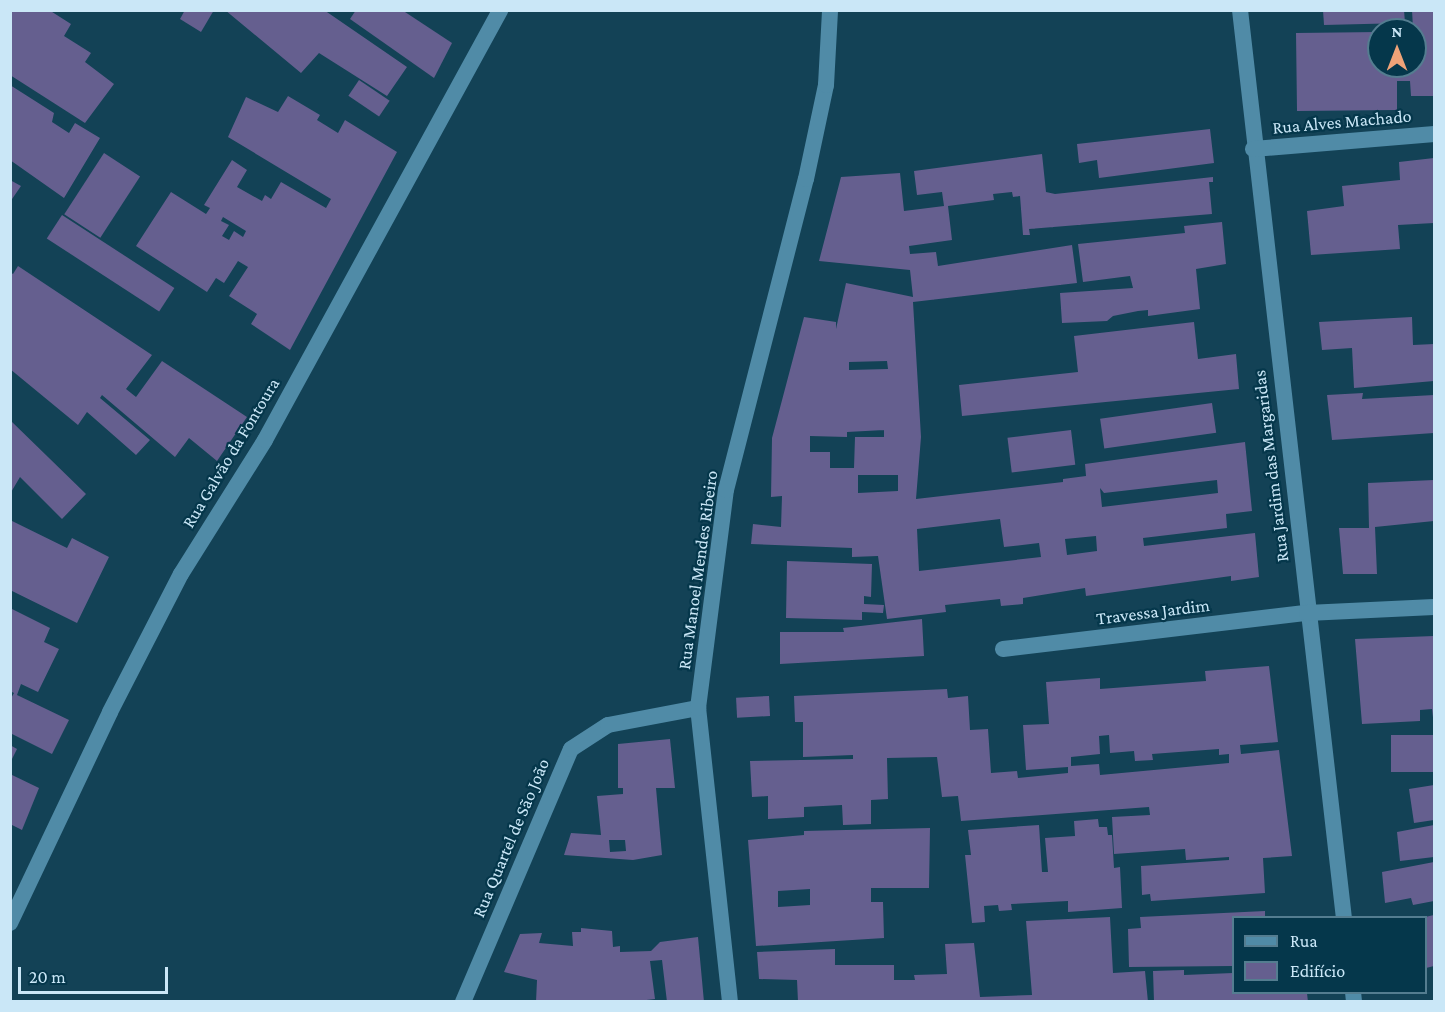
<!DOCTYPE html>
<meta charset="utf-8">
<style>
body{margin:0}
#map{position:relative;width:1445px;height:1012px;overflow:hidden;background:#134256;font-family:"Crimson Pro",serif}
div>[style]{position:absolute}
.building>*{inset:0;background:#655f8f;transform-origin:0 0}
.minor>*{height:16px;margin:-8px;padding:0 8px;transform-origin:8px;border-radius:8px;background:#508ba7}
span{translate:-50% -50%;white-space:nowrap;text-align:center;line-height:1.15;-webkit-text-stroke:4.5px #05374b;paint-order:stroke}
.street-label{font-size:18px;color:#cae7f7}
.frame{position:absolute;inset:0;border:12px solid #cae7f7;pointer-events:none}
.legend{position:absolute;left:1232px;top:916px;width:195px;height:78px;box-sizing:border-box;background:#05374b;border:2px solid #547d90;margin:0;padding:8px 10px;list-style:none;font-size:18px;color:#cae7f7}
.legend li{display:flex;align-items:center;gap:12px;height:30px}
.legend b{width:30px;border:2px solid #547d90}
.north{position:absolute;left:1367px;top:18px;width:60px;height:60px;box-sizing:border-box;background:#05374b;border:2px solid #547d90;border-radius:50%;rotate:0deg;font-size:16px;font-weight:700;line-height:24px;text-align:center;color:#cae7f7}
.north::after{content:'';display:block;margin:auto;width:21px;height:27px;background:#efa378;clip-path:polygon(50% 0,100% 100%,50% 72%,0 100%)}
.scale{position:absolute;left:18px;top:967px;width:150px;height:27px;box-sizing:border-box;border:3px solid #cae7f7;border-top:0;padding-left:8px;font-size:18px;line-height:21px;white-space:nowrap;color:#cae7f7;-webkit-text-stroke:4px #05374b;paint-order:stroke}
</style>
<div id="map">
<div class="building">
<i style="clip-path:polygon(10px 10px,49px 10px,71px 24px,64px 36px,91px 53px,85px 62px,114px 84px,85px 123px,10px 75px)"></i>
<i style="clip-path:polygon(185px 10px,214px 10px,201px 32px,180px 19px)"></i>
<i style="clip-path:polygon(225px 10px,324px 10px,407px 67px,387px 96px,319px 53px,301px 73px)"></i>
<i style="clip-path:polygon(356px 10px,402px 10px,452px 43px,434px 78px,350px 19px)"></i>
<i style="clip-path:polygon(1323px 10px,1404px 10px,1405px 23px,1324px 25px)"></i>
<i style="clip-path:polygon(1412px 10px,1434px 10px,1434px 96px,1411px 96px,1410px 81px,1397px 81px,1397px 110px,1297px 111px,1296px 33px,1379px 32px,1379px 66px,1415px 66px)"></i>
<i style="left:359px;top:80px;width:37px;height:19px;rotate:34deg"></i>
<i style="clip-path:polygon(10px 85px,54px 113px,52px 122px,69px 133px,75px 123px,100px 138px,64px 198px,10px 160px)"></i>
<i style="clip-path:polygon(evenodd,288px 96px,320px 115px,317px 120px,338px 133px,345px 120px,397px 152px,290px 350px,251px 324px,257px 314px,229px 296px,248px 267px,238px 261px,224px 283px,216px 278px,207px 292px,136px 246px,171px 192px,206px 214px,210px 208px,204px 205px,232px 160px,247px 170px,237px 187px,262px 201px,265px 195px,271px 199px,281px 182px,326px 208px,331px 199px,228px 137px,246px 97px,278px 112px,288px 96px,223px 217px,246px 231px,243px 237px,234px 231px,229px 240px,222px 236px,229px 225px,221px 221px,223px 217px)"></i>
<i style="clip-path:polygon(1210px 129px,1214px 163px,1099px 178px,1097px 160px,1079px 163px,1077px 144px)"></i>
<i style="left:104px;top:153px;width:43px;height:73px;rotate:33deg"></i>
<i style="clip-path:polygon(evenodd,1042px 154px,1046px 192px,1055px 194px,1213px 177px,1213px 182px,1209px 182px,1212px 214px,1029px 229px,1030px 235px,1023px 235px,1020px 196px,1013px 197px,1012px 192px,993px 194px,994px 200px,948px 206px,952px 240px,909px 246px,910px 254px,936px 252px,938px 266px,1072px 245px,1077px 283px,913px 302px,921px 437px,916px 499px,1063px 482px,1063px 479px,1086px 476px,1085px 464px,1245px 442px,1252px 511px,1226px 514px,1227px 528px,1143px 538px,1144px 546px,1255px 533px,1259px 577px,1231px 581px,1231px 576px,1086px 596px,1085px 588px,1023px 598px,1023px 604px,1001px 606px,1000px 599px,945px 605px,946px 612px,887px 619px,878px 556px,852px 557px,852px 548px,751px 544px,753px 524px,781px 527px,782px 496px,771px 497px,772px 438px,804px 317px,836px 322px,836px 329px,846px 283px,913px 297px,910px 270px,819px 261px,841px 177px,900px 173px,904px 211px,944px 206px,942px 192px,917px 195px,914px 171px,1042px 154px,887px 361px,888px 369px,849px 370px,849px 362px,887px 361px,1042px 154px,884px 430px,884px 437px,855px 437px,854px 468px,830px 468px,830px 452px,810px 452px,810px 436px,847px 437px,847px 432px,884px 430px,1042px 154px,858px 475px,898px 475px,898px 491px,858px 493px,858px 475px,1042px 154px,1217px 480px,1218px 493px,1102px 507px,1100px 488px,1104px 493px,1217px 480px,1042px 154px,1000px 519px,1004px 547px,1039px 543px,1041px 557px,919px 571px,917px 529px,1000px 519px,1042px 154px,1096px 536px,1097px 551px,1067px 555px,1065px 539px,1096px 536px)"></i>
<i style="clip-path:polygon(1434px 158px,1434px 223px,1398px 225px,1400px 249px,1311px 255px,1307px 211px,1344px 206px,1342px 186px,1400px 180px,1399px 162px)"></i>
<i style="clip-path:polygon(10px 180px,21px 186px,10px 202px)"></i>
<i style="left:62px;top:215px;width:134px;height:28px;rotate:33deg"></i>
<i style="clip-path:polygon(1222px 222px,1226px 264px,1196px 269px,1200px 309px,1148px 316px,1148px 310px,1138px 311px,1113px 316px,1107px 321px,1062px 323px,1060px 293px,1133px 288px,1130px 276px,1083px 282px,1078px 244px,1185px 233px,1184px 226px)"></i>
<i style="clip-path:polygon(18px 266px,152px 355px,126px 389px,136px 397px,162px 361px,247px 417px,217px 461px,189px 438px,175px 457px,102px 395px,100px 398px,150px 440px,136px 455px,87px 412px,78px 425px,10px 369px,10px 272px,13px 274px)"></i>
<i style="clip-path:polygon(1412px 317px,1413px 345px,1434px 344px,1434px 381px,1354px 388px,1352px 348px,1322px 350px,1319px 322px)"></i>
<i style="clip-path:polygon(1194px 322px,1198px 359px,1236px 354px,1239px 389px,962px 416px,959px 385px,1078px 372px,1074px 336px)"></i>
<i style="clip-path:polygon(1363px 393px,1362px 399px,1434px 395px,1434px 433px,1332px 440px,1327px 395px)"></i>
<i style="left:1212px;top:403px;width:30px;height:113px;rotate:82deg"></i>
<i style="clip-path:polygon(10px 420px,86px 494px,62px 519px,20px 477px,10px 494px)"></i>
<i style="left:1071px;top:430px;width:35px;height:64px;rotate:83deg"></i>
<i style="clip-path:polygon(1434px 480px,1434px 521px,1375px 527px,1377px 574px,1343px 574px,1339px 528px,1369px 528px,1368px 483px)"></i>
<i style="clip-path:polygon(10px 520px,67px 548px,72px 538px,109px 557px,77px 623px,10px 590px)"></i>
<i style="clip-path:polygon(787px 561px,872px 564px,871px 597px,864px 596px,864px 604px,884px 605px,883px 613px,862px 612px,862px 620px,786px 618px)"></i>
<i style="clip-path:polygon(10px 608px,50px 628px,44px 642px,59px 649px,38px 692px,21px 684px,17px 695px,69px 720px,52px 754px,10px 733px,10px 700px,14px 693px,10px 691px)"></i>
<i style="clip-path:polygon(922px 619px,924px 656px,780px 664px,780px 632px,844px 632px,843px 628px)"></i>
<i style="clip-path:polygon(1434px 636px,1434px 726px,1432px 709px,1420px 710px,1420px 721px,1362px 724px,1355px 639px)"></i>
<i style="clip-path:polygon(evenodd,1269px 666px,1278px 742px,1240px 745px,1241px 754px,1279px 750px,1292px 856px,1263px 858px,1265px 893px,1151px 901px,1150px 894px,1142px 895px,1141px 866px,1229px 860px,1229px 857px,1186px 860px,1185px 849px,1114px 854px,1112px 817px,1150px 815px,1149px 807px,961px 821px,958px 796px,942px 797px,937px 757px,887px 758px,888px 799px,871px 800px,871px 824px,843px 825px,842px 805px,804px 807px,804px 817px,768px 819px,768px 796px,752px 797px,750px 761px,853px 759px,853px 755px,803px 757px,803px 722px,795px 722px,794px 696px,947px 689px,948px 698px,968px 696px,970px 730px,988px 729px,991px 773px,1017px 771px,1018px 778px,1068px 773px,1068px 767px,1026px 770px,1023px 725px,1049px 724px,1046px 682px,1100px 678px,1100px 689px,1206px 681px,1205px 671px,1269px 666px,1109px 735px,1110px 753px,1134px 751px,1135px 761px,1153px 760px,1152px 754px,1219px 749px,1219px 755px,1229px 754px,1229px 763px,1100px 775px,1099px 764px,1071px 766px,1071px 757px,1100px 754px,1099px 736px,1109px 735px)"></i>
<i style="left:769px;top:696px;width:20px;height:33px;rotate:87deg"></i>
<i style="left:1434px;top:735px;width:37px;height:43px;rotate:90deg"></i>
<i style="clip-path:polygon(evenodd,670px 739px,675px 788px,656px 788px,662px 855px,633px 860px,564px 855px,571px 833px,601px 835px,597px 796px,623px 794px,623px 788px,618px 788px,618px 744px,670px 739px,609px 840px,625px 840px,626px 851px,610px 852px,609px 840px)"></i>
<i style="clip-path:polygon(10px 745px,17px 749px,10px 763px)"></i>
<i style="clip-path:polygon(10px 774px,39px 788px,22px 830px,10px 824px)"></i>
<i style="clip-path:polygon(1434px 785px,1434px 820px,1414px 823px,1409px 789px)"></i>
<i style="clip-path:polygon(1098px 819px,1099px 827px,1107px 827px,1108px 835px,1112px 835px,1114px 868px,1120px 867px,1122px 908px,1068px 912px,1068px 901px,1011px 904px,1012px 910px,999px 911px,998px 905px,984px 906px,985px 922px,972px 923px,965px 855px,971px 855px,968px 830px,1039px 825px,1042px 872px,1048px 872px,1045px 838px,1075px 836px,1074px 821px)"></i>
<i style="clip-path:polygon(1434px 825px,1434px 857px,1400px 861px,1397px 832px)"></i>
<i style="clip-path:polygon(evenodd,930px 828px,929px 888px,871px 888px,871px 902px,883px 902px,884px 938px,756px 946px,748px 840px,804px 835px,804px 831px,930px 828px,810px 889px,810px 905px,778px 907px,778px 891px,810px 889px)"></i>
<i style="clip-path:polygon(1434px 862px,1434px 901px,1413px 905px,1411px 898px,1385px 903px,1382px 872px)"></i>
<i style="clip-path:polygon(1265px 911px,1265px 918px,1233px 918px,1233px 966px,1129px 967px,1128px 929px,1141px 928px,1140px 917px)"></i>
<i style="clip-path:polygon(1434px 915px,1434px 966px,1426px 968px,1425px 917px)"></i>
<i style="clip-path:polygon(1110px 917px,1113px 973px,1145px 971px,1148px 1002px,798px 1002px,797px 980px,759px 979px,757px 952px,835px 949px,835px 965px,894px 965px,894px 980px,915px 980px,914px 975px,947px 974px,945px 944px,974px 943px,980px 997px,1032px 995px,1026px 921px)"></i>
<i style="clip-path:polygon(581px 928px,612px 931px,613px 947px,620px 946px,620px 952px,651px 951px,660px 942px,698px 937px,704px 1002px,667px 1002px,662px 960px,650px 961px,655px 999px,629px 1002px,536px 1002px,537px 980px,504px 972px,520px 934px,542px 933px,539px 943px,573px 946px,572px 932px,581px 932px)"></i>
<i style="clip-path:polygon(1184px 970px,1184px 975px,1233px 973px,1233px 993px,1307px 993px,1308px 1002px,1154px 1002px,1153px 971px)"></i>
</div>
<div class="minor">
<i style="left:1240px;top:10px;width:914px;rotate:83.47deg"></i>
<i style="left:1253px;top:149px;width:182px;rotate:-4.7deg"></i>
<i style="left:1003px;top:649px;width:306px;rotate:-6.8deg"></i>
<i style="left:1307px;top:613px;width:127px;rotate:-2.7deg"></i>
<i style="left:10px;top:923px;width:233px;rotate:-64.6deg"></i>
<i style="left:110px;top:712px;width:155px;rotate:-62.8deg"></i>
<i style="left:181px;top:574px;width:158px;rotate:-57.9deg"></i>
<i style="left:265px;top:440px;width:490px;rotate:-61.3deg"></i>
<i style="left:1353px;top:992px;width:10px;rotate:84deg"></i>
<i style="left:463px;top:1002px;width:275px;rotate:-66.9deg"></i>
<i style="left:571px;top:749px;width:44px;rotate:-33deg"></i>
<i style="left:608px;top:725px;width:92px;rotate:-10.7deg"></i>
<i style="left:730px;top:1002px;width:296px;rotate:-96.2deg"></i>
<i style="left:698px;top:708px;width:220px;rotate:-82.7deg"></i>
<i style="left:726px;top:490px;width:321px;rotate:-75.6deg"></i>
<i style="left:806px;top:179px;width:96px;rotate:-78deg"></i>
<i style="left:826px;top:85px;width:75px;rotate:-86.9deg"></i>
</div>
<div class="street-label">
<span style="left:1342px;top:122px;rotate:-5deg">Rua Alves Machado</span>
<span style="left:231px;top:453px;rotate:-59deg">Rua Galvão da Fontoura</span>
<span style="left:1271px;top:466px;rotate:-97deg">Rua Jardim das Margaridas</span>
<span style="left:698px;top:570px;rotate:-82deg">Rua Manoel Mendes Ribeiro</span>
<span style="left:1153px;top:612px;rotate:-7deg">Travessa Jardim</span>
<span style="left:511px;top:838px;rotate:-67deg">Rua Quartel de São João</span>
</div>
<div class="frame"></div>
<ul class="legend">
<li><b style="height:8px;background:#508ba7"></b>Rua</li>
<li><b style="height:16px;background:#655f8f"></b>Edifício</li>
</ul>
<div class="north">N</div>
<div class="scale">20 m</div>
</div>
